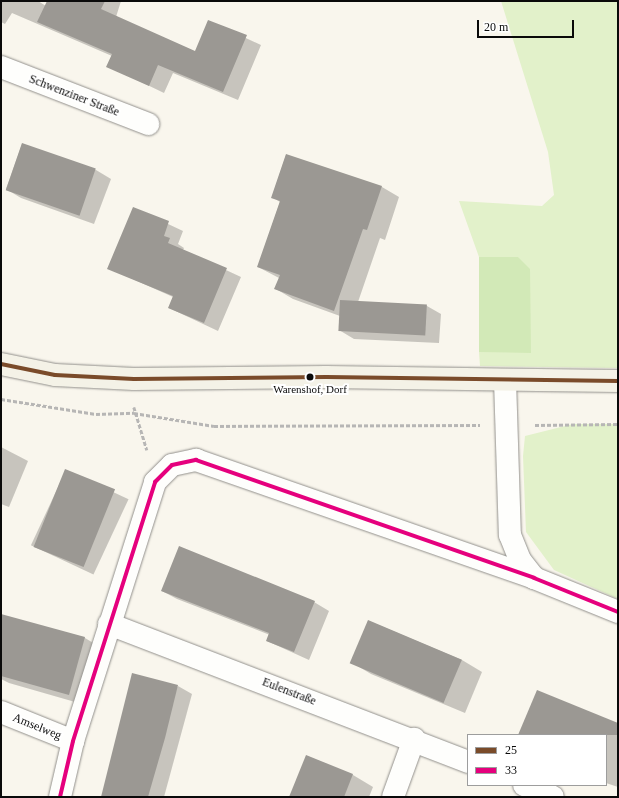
<!DOCTYPE html>
<meta charset="utf-8">
<style>
body{margin:0}
#map{position:relative;width:619px;height:798px;overflow:hidden;background:#f9f6ed;font-family:Georgia,serif}
div>[style]{position:absolute}
.green>*{inset:0;background:#e2f1ca}
.forest>*{inset:0;background:#d2e9b7}
.shadow>*{inset:0;background:#0003;transform-origin:0 0}
.building>*{inset:0;background:#9b9893;transform-origin:0 0}
.path>*{height:2.5px;margin-top:-1.25px;transform-origin:0;background:repeating-linear-gradient(90deg,#b7b6b5 0 4px,transparent 0 6px)}
.roads{filter:drop-shadow(0 0 1px #92908c) drop-shadow(0 0 1px #92908c)}
.street>*{height:22px;margin:-11px;padding:0 11px;transform-origin:11px;border-radius:11px;background:#fefefc}
.secondary>*{height:22px;margin:-11px;padding:0 11px;transform-origin:11px;border-radius:11px;background:#f4f2e7}
.bus-1>*{height:4px;margin:-2px;padding:0 2px;transform-origin:2px;border-radius:2px;background:#7a4b2a}
.bus-2>*{height:4px;margin:-2px;padding:0 2px;transform-origin:2px;border-radius:2px;background:#e5007d}
.dots>*{width:11px;height:11px;translate:-50% -50%;box-sizing:border-box;border:2px solid #fff;border-radius:50%}
span{translate:-50% -50%;white-space:nowrap;text-align:center;line-height:1.15;-webkit-text-stroke:4px #fff;paint-order:stroke}
.bus-label{font-size:11px;color:#0a0a0a}
.street-label{font-size:12px;color:#0a0a0a}
.frame{position:absolute;inset:0;border:2px solid #0a0a0a;pointer-events:none}
.legend{position:absolute;left:467px;top:734px;width:140px;height:52px;box-sizing:border-box;background:#fff;border:1px solid #9d9d9d;margin:0;padding:5px 7px;list-style:none;font-size:12px;color:#0a0a0a}
.legend li{display:flex;align-items:center;gap:8px;height:20px}
.legend b{width:20px;border:1px solid #9d9d9d}
.scale{position:absolute;left:477px;top:20px;width:97px;height:18px;box-sizing:border-box;border:2px solid #0a0a0a;border-top:0;padding-left:5px;font-size:12px;line-height:14px;white-space:nowrap;color:#0a0a0a;-webkit-text-stroke:3px #fff;paint-order:stroke}
</style>
<div id="map">
<div class="green">
<i style="clip-path:polygon(501px 1px,618px 1px,618px 368px,480px 366px,479px 352px,531px 352px,518px 257px,479px 257px,459px 201px,542px 206px,554px 195px,548px 152px)"></i>
<i style="clip-path:polygon(573px 424px,618px 424px,618px 599px,554px 570px,526px 532px,523px 456px,525px 436px)"></i>
</div>
<div class="forest">
<i style="clip-path:polygon(479px 257px,518px 257px,530px 269px,531px 353px,479px 352px)"></i>
</div>
<div class="shadow">
<i style="clip-path:polygon(1px 1px,38px 1px,46px 6px,48px 1px,121px 1px,116px 17px,196px 52px,209px 21px,261px 45px,238px 100px,173px 73px,164px 93px,108px 66px,112px 56px,12px 13px,5px 24px,1px 22px)"></i>
<i style="clip-path:polygon(22px 144px,96px 170px,111px 179px,94px 224px,21px 198px,6px 189px)"></i>
<i style="clip-path:polygon(286px 155px,382px 187px,399px 197px,385px 240px,380px 238px,358px 302px,427px 306px,441px 314px,439px 343px,354px 339px,339px 330px,340px 316px,293px 299px,276px 289px,279px 278px,258px 267px,280px 202px,272px 197px)"></i>
<i style="clip-path:polygon(134px 208px,183px 231px,178px 244px,184px 248px,183px 250px,241px 277px,218px 331px,169px 308px,173px 297px,108px 268px)"></i>
<i style="clip-path:polygon(1px 447px,28px 461px,9px 507px,1px 504px)"></i>
<i style="left:66px;top:470px;width:69px;height:83px;rotate:25deg"></i>
<i style="clip-path:polygon(162px 591px,314px 602px,329px 611px,309px 660px,267px 641px,270px 635px,177px 599px)"></i>
<i style="clip-path:polygon(369px 621px,462px 660px,482px 672px,465px 713px,371px 674px,351px 662px)"></i>
<i style="clip-path:polygon(1px 626px,85px 638px,105px 650px,89px 706px,9px 683px,1px 679px)"></i>
<i style="clip-path:polygon(178px 686px,192px 694px,164px 797px,102px 797px)"></i>
<i style="clip-path:polygon(618px 725px,618px 787px,606px 783px,606px 735px,519px 735px)"></i>
<i style="clip-path:polygon(307px 756px,353px 775px,373px 787px,369px 797px,290px 797px)"></i>
</div>
<div class="building">
<i style="clip-path:polygon(47px 1px,105px 1px,101px 9px,195px 51px,208px 20px,247px 35px,223px 92px,158px 65px,149px 86px,106px 67px,112px 54px,37px 22px)"></i>
<i style="left:22px;top:143px;width:78px;height:50px;rotate:19deg"></i>
<i style="clip-path:polygon(286px 154px,382px 186px,367px 230px,363px 229px,334px 311px,274px 289px,280px 275px,257px 267px,280px 201px,271px 198px)"></i>
<i style="clip-path:polygon(133px 207px,169px 221px,164px 236px,170px 238px,168px 243px,227px 268px,204px 323px,168px 308px,173px 296px,107px 269px)"></i>
<i style="left:340px;top:300px;width:87px;height:31px;rotate:3deg"></i>
<i style="left:65px;top:469px;width:54px;height:84px;rotate:22deg"></i>
<i style="clip-path:polygon(179px 546px,315px 601px,294px 652px,266px 641px,269px 633px,161px 591px)"></i>
<i style="clip-path:polygon(1px 614px,85px 637px,69px 695px,1px 676px)"></i>
<i style="left:368px;top:620px;width:102px;height:47px;rotate:23deg"></i>
<i style="clip-path:polygon(132px 673px,178px 685px,165px 738px,148px 797px,101px 797px)"></i>
<i style="clip-path:polygon(537px 690px,618px 723px,618px 735px,518px 735px)"></i>
<i style="clip-path:polygon(306px 755px,353px 774px,344px 797px,289px 797px)"></i>
</div>
<div class="path">
<i style="left:1px;top:399px;width:96px;rotate:9deg"></i>
<i style="left:96px;top:414px;width:38px;rotate:-2deg"></i>
<i style="left:134px;top:413px;width:81px;rotate:9.2deg"></i>
<i style="left:214px;top:426px;width:266px;rotate:-0.2deg"></i>
<i style="left:134px;top:407px;width:45px;rotate:73.2deg"></i>
<i style="left:535px;top:425px;width:83px;rotate:-0.7deg"></i>
</div>
<div class="roads">
<div class="street">
<i style="left:1px;top:67px;width:158px;rotate:21.2deg"></i>
<i style="left:505px;top:380px;width:155px;rotate:88.2deg"></i>
<i style="left:510px;top:535px;width:27px;rotate:68deg"></i>
<i style="left:520px;top:560px;width:23px;rotate:52deg"></i>
<i style="left:109px;top:624px;width:385px;rotate:21deg"></i>
<i style="left:1px;top:712px;width:78px;rotate:21.9deg"></i>
<i style="left:524px;top:785px;width:31px;rotate:22deg"></i>
<i style="left:60px;top:797px;width:57px;rotate:-76.9deg"></i>
<i style="left:73px;top:741px;width:272px;rotate:-72.4deg"></i>
<i style="left:155px;top:482px;width:24px;rotate:-45deg"></i>
<i style="left:172px;top:465px;width:25px;rotate:-12deg"></i>
<i style="left:196px;top:460px;width:358px;rotate:19.2deg"></i>
<i style="left:534px;top:578px;width:91px;rotate:22deg"></i>
<i style="left:393px;top:797px;width:62px;rotate:-70.1deg"></i>
</div>
<div class="secondary">
<i style="left:1px;top:364px;width:55px;rotate:11.5deg"></i>
<i style="left:55px;top:375px;width:79px;rotate:2.9deg"></i>
<i style="left:134px;top:379px;width:192px;rotate:-0.6deg"></i>
<i style="left:326px;top:377px;width:292px;rotate:0.8deg"></i>
</div>
</div>
<div class="bus-1">
<i style="left:1px;top:364px;width:55px;rotate:11.5deg"></i>
<i style="left:55px;top:375px;width:79px;rotate:2.9deg"></i>
<i style="left:134px;top:379px;width:192px;rotate:-0.6deg"></i>
<i style="left:326px;top:377px;width:292px;rotate:0.8deg"></i>
</div>
<div class="bus-2">
<i style="left:60px;top:797px;width:57px;rotate:-76.9deg"></i>
<i style="left:73px;top:741px;width:272px;rotate:-72.4deg"></i>
<i style="left:155px;top:482px;width:24px;rotate:-45deg"></i>
<i style="left:172px;top:465px;width:25px;rotate:-12deg"></i>
<i style="left:196px;top:460px;width:358px;rotate:19.2deg"></i>
<i style="left:534px;top:578px;width:91px;rotate:22deg"></i>
</div>
<div class="dots">
<i style="left:310px;top:377px;background:#0a0a0a"></i>
</div>
<div class="bus-label">
<span style="left:310px;top:389px">Warenshof, Dorf</span>
</div>
<div class="street-label">
<span style="left:74px;top:96px;rotate:21deg">Schwenziner Straße</span>
<span style="left:289px;top:692px;rotate:21deg">Eulenstraße</span>
<span style="left:37px;top:727px;rotate:22deg">Amselweg</span>
</div>
<div class="frame"></div>
<ul class="legend">
<li><b style="height:5px;background:#7a4b2a"></b>25</li>
<li><b style="height:5px;background:#e5007d"></b>33</li>
</ul>
<div class="scale">20 m</div>
</div>
